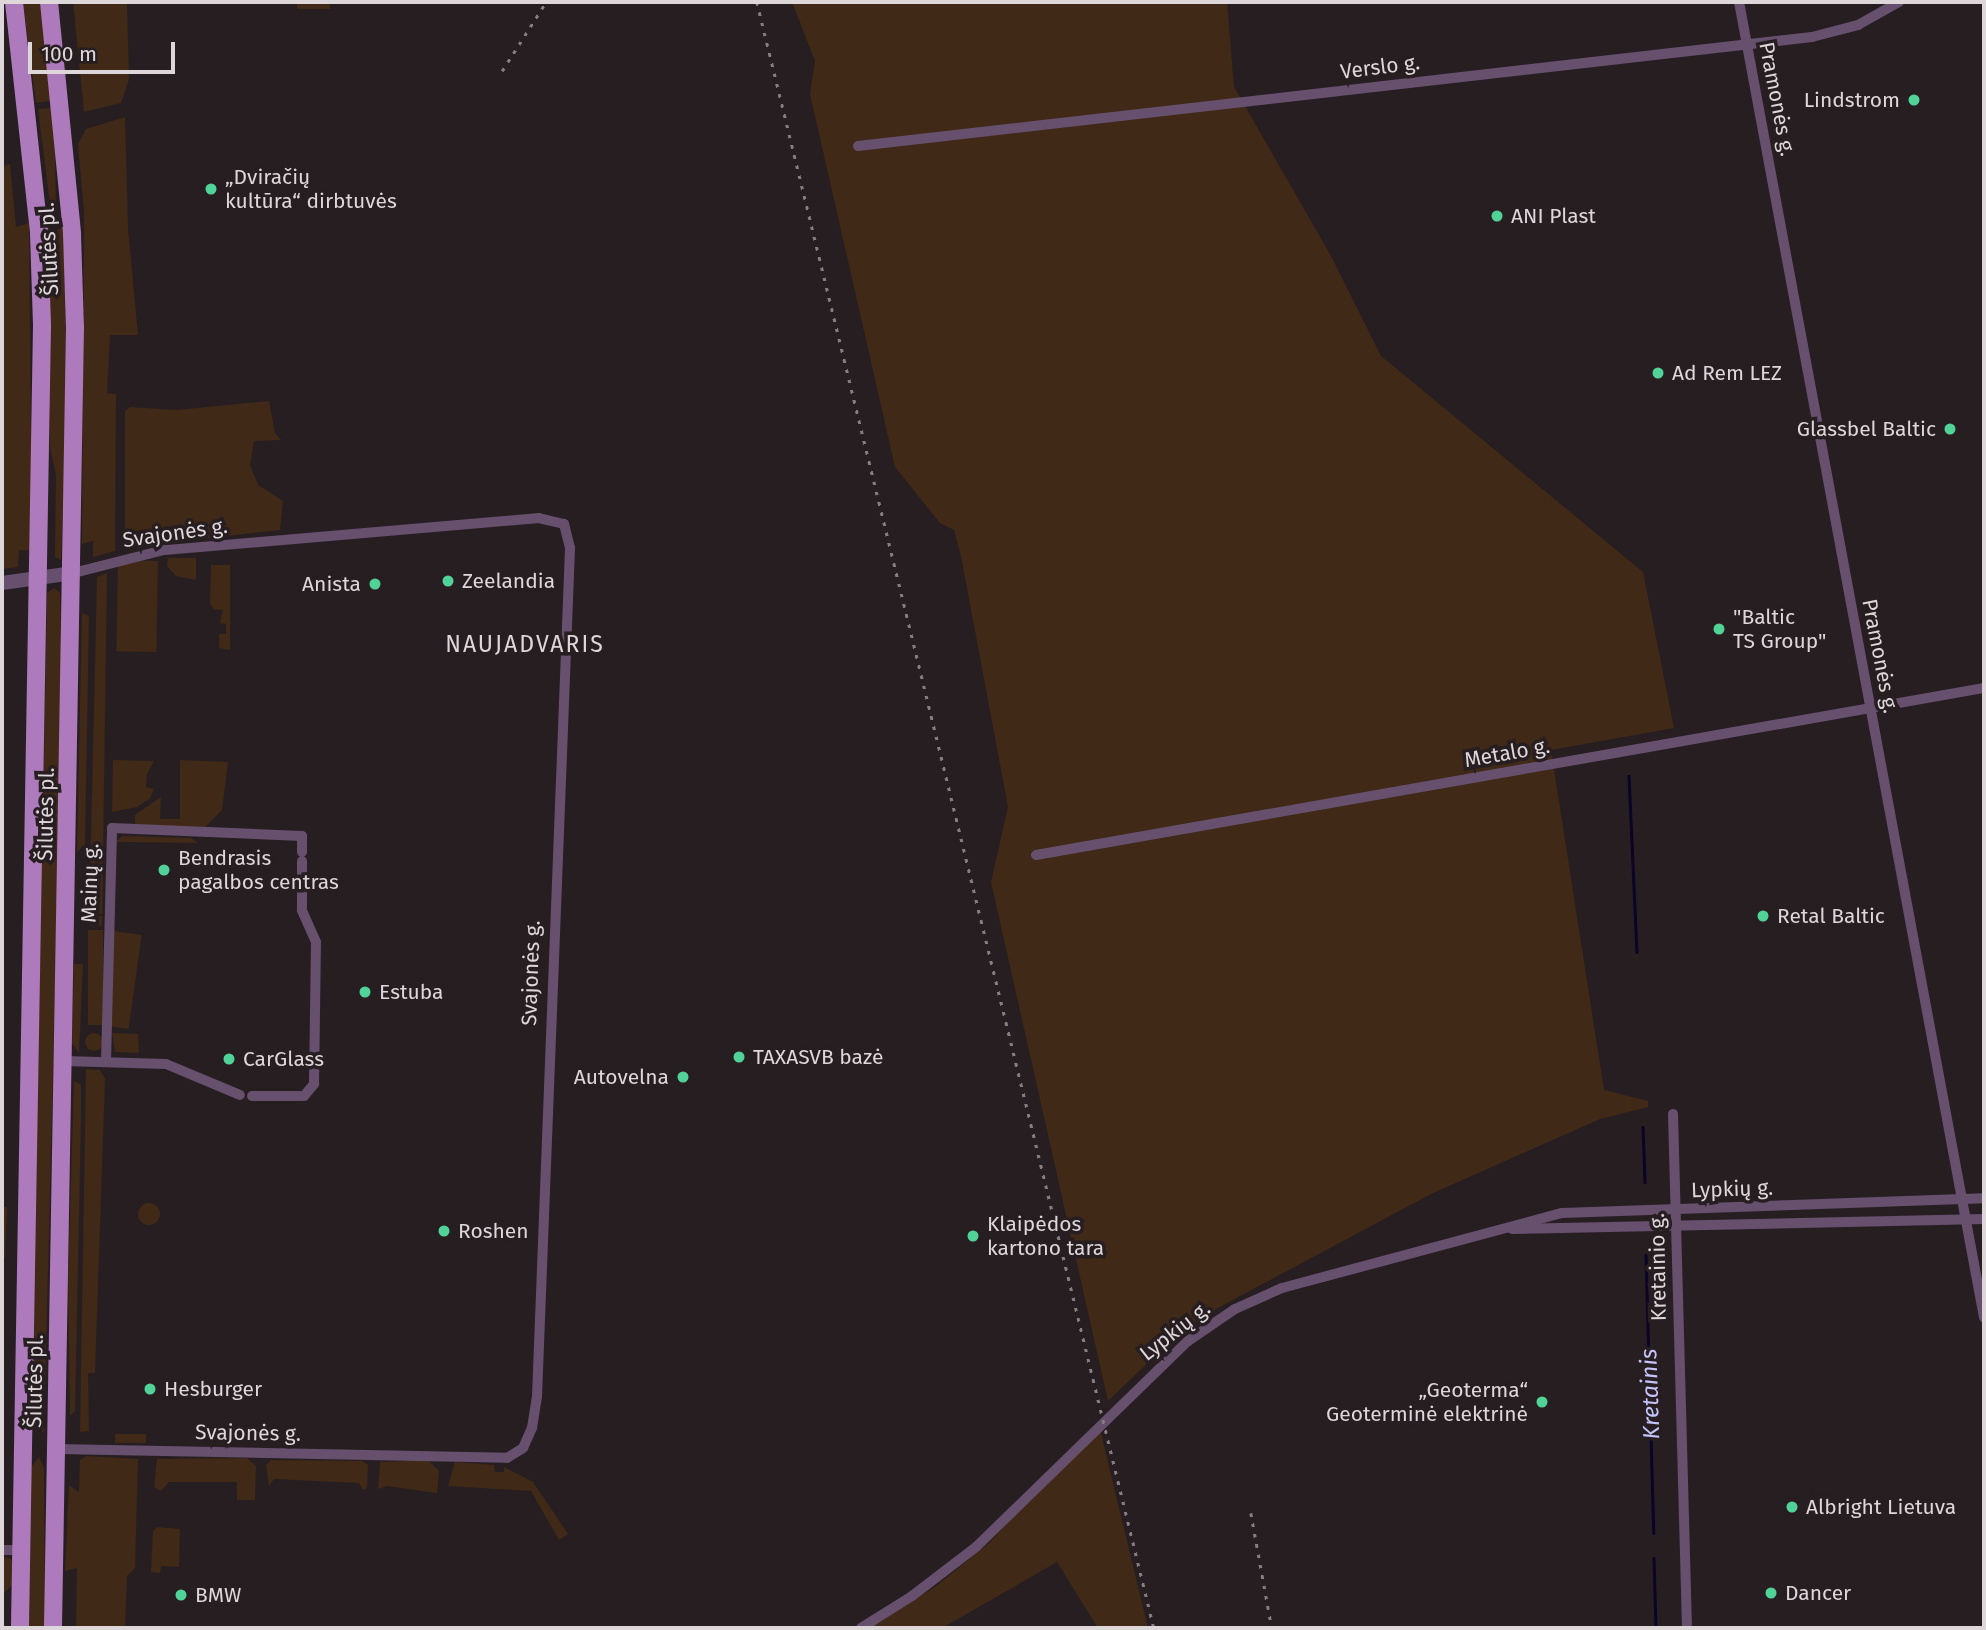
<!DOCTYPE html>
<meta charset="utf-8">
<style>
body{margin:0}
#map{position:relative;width:1986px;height:1630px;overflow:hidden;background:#271e22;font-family:"Fira Sans",sans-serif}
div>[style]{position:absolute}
.green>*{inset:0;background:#402916;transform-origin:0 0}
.round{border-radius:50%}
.stream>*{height:2.5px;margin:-1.25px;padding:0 1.25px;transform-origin:1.25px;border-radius:1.25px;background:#0a0425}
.minor>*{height:10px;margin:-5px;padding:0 5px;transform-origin:5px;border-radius:5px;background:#674f6e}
.tertiary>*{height:14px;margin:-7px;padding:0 7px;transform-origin:7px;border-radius:7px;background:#674f6e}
.primary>*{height:18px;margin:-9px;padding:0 9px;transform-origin:9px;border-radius:9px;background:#ad7bbb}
.rail>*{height:2.5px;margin-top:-1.25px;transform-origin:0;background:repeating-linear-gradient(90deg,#867e82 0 3.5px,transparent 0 10.5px)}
.dots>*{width:19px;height:19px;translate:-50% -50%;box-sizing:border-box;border:4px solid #271e22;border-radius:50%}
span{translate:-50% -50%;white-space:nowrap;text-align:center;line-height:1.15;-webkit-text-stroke:7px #271e22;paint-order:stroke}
.street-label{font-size:21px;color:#ded7da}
.poi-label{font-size:21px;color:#ded7da}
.right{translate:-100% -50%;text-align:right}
.left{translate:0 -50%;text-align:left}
.neighbourhood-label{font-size:23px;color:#ded7da;letter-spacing:2px}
.water-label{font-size:23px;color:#c4c4fb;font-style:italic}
.frame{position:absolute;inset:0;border:4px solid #ded7da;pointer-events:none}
.scale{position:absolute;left:28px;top:42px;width:147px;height:32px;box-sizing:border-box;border:4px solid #ded7da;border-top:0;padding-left:9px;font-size:21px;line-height:24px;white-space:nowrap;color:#ded7da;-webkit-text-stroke:5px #271e22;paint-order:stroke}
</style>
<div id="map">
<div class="green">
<i style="clip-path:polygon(23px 2px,41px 2px,51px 101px,36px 103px)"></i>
<i style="clip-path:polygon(73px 2px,127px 2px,129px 79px,121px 103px,84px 112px)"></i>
<i style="left:297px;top:2px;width:33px;height:7px"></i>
<i style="clip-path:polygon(792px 2px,1227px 2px,1234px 87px,1331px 256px,1381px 356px,1643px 572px,1674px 728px,1551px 750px,1604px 1090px,1648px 1101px,1648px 1107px,1600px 1119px,1431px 1194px,1216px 1309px,1156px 1355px,1108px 1401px,991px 882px,1008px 807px,961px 556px,954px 530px,940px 523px,895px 467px,810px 94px,815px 61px)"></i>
<i style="clip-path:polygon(51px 108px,55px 146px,56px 215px,51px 212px,38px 109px)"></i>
<i style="clip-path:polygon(125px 117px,128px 228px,138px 335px,110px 335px,107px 393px,116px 394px,115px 551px,93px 557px,93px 541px,82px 544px,84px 212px,78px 144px,86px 129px)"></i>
<i style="clip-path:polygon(10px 164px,16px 227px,29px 223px,32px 551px,19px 550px,18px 567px,2px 569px,2px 166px)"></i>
<i style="clip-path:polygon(63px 226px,67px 377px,61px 560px,55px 557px,56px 475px,50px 448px,47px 227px,55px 232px)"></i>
<i style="clip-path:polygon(269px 401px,275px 433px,281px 440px,254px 441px,250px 465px,258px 485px,283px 501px,280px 530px,125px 547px,125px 411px,130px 407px,176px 410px)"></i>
<i style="clip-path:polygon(168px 558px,196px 558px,196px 580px,176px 576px,167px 566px)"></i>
<i style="left:158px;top:561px;width:91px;height:40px;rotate:91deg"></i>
<i style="clip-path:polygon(211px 565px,230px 565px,230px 650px,219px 648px,219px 634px,226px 634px,226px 624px,220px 623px,223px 610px,213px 609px,210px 603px)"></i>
<i style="clip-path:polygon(107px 573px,102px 926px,89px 925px,97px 577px)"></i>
<i style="clip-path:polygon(54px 588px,60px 593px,62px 698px,44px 1433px,38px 1428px,36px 1418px,33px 1342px,47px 593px)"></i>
<i style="clip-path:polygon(82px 613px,89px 616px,85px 844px,77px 852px)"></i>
<i style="clip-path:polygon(113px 760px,154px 761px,147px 774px,146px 787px,154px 789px,150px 798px,137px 807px,112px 812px)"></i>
<i style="clip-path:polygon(180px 760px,228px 762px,222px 810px,205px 827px,135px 825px,135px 815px,161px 797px,160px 819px,180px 819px)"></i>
<i style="clip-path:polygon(122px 836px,191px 838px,198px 843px,116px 842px)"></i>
<i style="left:88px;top:930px;width:15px;height:95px"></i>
<i style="left:114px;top:931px;width:28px;height:95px;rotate:8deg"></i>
<i style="clip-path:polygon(74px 964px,83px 964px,79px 1053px,72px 1043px)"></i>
<i style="clip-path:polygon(112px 1033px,138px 1034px,139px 1053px,115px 1052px)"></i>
<i class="round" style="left:85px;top:1033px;width:18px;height:18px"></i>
<i style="clip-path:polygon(86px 1069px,100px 1070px,105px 1079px,95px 1373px,88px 1373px,89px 1431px,80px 1432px)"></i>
<i style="clip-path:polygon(74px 1081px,81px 1085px,81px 1120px,75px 1411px,70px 1416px,68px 1281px)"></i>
<i class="round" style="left:138px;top:1203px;width:22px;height:22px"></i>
<i style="clip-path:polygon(2px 1207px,7px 1207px,5px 1258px,2px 1258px)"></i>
<i style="clip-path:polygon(1099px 1425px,1148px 1628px,1098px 1628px,1057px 1562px,942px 1628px,869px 1628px,935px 1587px,988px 1544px)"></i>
<i style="left:115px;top:1434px;width:31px;height:9px"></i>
<i style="clip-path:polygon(86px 1456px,138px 1459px,135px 1568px,127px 1576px,125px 1628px,76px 1628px,77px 1568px,65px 1571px,69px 1485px,79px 1492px,80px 1460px)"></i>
<i style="clip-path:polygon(39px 1457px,44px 1468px,45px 1628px,28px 1628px,31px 1467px)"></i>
<i style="clip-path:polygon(247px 1458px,256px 1466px,255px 1500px,237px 1500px,237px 1482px,169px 1482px,161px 1491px,154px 1487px,157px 1459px)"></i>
<i style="clip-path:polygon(271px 1460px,362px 1461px,368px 1465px,367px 1488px,363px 1490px,359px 1483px,274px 1479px,269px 1486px,266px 1465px)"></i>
<i style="clip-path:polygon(428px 1460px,439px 1471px,437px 1493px,387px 1486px,378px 1489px,380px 1462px)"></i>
<i style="clip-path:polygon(455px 1462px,494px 1465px,495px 1472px,504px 1472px,504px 1467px,533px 1482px,568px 1534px,559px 1540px,531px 1491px,448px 1486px)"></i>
<i style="clip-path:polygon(157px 1527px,180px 1529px,179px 1567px,161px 1566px,160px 1573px,151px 1572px,153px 1531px)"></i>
<i style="clip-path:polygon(2px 1556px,12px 1559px,13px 1584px,2px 1595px)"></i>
</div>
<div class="stream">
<i style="left:1629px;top:776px;width:176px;rotate:87.4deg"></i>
<i style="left:1643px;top:1127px;width:55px;rotate:87.9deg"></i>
<i style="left:1646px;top:1255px;width:278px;rotate:88.4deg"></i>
<i style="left:1654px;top:1558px;width:70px;rotate:88.4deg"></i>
</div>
<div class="minor">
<i style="left:1739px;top:2px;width:1338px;rotate:79.45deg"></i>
<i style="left:858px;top:146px;width:960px;rotate:-6.52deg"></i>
<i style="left:1812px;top:37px;width:48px;rotate:-14.6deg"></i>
<i style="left:1858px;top:25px;width:47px;rotate:-29.3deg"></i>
<i style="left:1036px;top:855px;width:963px;rotate:-9.99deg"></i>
<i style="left:64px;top:1061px;width:102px;rotate:1.7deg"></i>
<i style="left:166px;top:1064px;width:80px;rotate:22.7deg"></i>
<i style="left:106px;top:1061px;width:233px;rotate:-88.5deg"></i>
<i style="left:112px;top:828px;width:190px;rotate:2.4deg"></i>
<i style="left:302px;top:836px;width:16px;rotate:90deg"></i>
<i style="left:252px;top:1096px;width:52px"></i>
<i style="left:304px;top:1096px;width:16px;rotate:-50deg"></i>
<i style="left:314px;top:1084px;width:142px;rotate:-89.2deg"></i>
<i style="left:316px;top:942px;width:35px;rotate:-114deg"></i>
<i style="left:302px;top:910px;width:49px;rotate:-90deg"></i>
<i style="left:1673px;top:1114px;width:514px;rotate:88.44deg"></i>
<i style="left:1512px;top:1229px;width:472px;rotate:-1.2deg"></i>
<i style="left:57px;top:1449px;width:450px;rotate:1.1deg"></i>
<i style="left:507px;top:1458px;width:19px;rotate:-32deg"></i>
<i style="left:523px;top:1448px;width:22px;rotate:-66deg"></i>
<i style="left:532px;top:1428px;width:32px;rotate:-81deg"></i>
<i style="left:537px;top:1396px;width:849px;rotate:-87.77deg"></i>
<i style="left:570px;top:548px;width:25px;rotate:-104deg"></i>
<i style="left:564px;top:524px;width:26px;rotate:-167deg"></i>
<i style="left:539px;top:518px;width:376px;rotate:175.1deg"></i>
<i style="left:164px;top:550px;width:94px;rotate:165.8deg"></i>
<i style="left:2px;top:1550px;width:19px"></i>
<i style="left:861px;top:1628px;width:60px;rotate:-32.1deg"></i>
<i style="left:912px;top:1596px;width:81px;rotate:-37.4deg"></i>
<i style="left:976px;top:1547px;width:296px;rotate:-44.2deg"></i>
<i style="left:1188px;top:1341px;width:57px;rotate:-34.2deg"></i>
<i style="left:1235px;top:1309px;width:51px;rotate:-24.1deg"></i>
<i style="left:1282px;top:1288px;width:290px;rotate:-15deg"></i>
<i style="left:1562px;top:1213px;width:422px;rotate:-2deg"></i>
</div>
<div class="tertiary">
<i style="left:2px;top:583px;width:72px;rotate:-8deg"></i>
</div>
<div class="primary">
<i style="left:14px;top:2px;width:233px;rotate:83.8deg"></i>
<i style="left:39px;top:234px;width:92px;rotate:88.1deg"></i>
<i style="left:42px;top:326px;width:1302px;rotate:90.97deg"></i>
<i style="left:49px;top:2px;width:233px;rotate:84.3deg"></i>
<i style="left:72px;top:234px;width:93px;rotate:88.2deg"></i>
<i style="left:75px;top:327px;width:1301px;rotate:90.97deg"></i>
</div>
<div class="rail">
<i style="left:757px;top:2px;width:1674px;rotate:76.28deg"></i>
<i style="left:502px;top:71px;width:82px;rotate:-57.5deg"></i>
<i style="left:1251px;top:1513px;width:117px;rotate:79.7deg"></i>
</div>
<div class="dots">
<i style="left:1914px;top:100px;background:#51d397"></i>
<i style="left:211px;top:189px;background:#51d397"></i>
<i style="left:1497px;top:216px;background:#51d397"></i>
<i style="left:1658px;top:373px;background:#51d397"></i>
<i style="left:1950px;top:429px;background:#51d397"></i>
<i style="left:448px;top:581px;background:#51d397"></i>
<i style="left:375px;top:584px;background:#51d397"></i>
<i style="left:1719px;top:629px;background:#51d397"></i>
<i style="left:164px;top:870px;background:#51d397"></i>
<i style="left:1763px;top:916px;background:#51d397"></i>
<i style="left:365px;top:992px;background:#51d397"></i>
<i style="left:739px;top:1057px;background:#51d397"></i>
<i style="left:229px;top:1059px;background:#51d397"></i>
<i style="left:683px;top:1077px;background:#51d397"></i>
<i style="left:444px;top:1231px;background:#51d397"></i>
<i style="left:973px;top:1236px;background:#51d397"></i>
<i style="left:150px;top:1389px;background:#51d397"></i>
<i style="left:1542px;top:1402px;background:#51d397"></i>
<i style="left:1792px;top:1507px;background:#51d397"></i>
<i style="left:1771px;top:1593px;background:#51d397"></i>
<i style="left:181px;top:1595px;background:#51d397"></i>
</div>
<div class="street-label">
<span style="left:1380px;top:67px;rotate:-7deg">Verslo g.</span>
<span style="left:1777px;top:99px;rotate:79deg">Pramonės g.</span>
<span style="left:49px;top:249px;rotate:-93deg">Šilutės pl.</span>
<span style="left:175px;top:533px;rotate:-8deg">Svajonės g.</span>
<span style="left:1880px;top:656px;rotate:79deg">Pramonės g.</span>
<span style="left:1507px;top:753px;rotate:-10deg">Metalo g.</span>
<span style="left:46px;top:814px;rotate:-89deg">Šilutės pl.</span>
<span style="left:90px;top:883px;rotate:-88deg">Mainų g.</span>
<span style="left:531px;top:973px;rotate:-88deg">Svajonės g.</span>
<span style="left:1732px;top:1189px;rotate:-2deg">Lypkių g.</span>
<span style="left:1658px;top:1267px;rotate:-91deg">Kretainio g.</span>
<span style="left:1175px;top:1331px;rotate:-38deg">Lypkių g.</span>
<span style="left:35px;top:1381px;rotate:-89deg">Šilutės pl.</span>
<span style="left:248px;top:1433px;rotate:1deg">Svajonės g.</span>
</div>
<div class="poi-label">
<span class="right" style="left:1900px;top:100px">Lindstrom</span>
<span class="left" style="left:225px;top:189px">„Dviračių<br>kultūra“ dirbtuvės</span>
<span class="left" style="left:1511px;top:216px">ANI Plast</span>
<span class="left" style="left:1672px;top:373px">Ad Rem LEZ</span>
<span class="right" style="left:1936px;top:429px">Glassbel Baltic</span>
<span class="left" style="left:462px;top:581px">Zeelandia</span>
<span class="right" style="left:361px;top:584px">Anista</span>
<span class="left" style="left:1733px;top:629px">"Baltic<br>TS Group"</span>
<span class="left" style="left:178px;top:870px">Bendrasis<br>pagalbos centras</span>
<span class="left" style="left:1777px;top:916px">Retal Baltic</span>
<span class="left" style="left:379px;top:992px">Estuba</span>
<span class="left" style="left:753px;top:1057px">TAXASVB bazė</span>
<span class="left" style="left:243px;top:1059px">CarGlass</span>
<span class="right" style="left:669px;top:1077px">Autovelna</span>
<span class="left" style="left:987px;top:1236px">Klaipėdos<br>kartono tara</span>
<span class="left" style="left:458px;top:1231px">Roshen</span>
<span class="left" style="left:164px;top:1389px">Hesburger</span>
<span class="right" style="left:1528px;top:1402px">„Geoterma“<br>Geoterminė elektrinė</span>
<span class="left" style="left:1806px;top:1507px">Albright Lietuva</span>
<span class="left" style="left:1785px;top:1593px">Dancer</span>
<span class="left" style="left:195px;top:1595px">BMW</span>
</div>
<div class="neighbourhood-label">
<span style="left:525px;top:644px">NAUJADVARIS</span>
</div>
<div class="water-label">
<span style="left:1650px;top:1394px;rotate:-92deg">Kretainis</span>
</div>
<div class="frame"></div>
<div class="scale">100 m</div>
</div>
